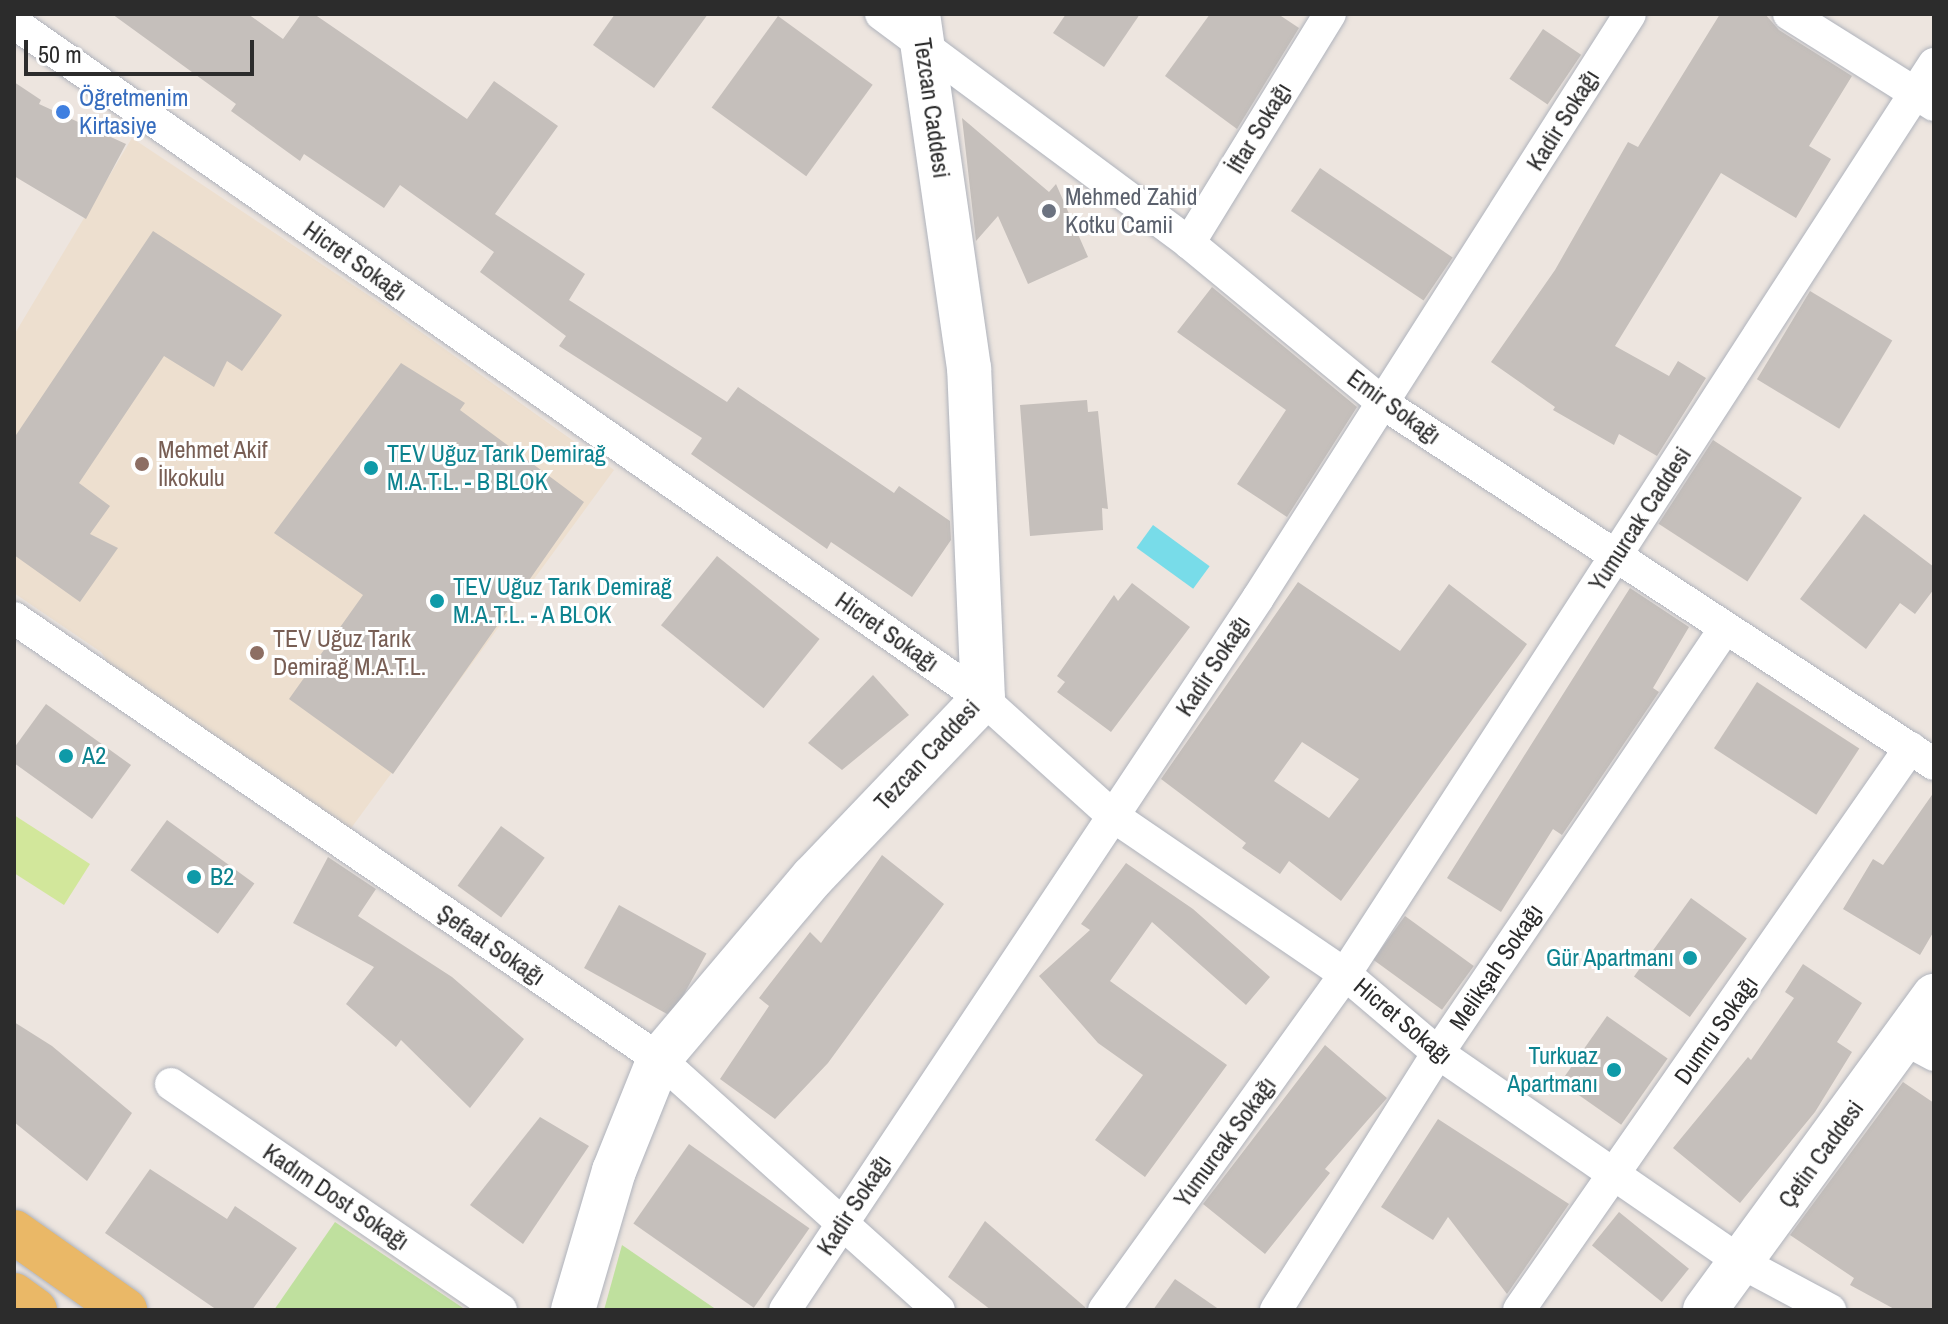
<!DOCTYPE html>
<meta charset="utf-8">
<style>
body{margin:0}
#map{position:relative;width:1948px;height:1324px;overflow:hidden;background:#ede5df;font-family:"Archivo Narrow",sans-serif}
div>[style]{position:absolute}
.education>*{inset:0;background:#eddfcf}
.green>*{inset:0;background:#bfe09e}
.pitch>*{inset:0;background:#d2e79b}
.water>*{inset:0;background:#78dce9;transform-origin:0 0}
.building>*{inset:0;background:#c5bfbb;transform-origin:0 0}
.roads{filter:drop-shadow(0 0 2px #afb3bc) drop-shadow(0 0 2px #afb3bc)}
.street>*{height:32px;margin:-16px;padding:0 16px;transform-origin:16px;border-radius:16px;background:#fff}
.secondary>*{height:44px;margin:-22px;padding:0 22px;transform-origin:22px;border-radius:22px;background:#fff}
.primary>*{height:44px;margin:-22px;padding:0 22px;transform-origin:22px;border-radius:22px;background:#eab867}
.dots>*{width:22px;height:22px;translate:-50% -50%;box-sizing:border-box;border:4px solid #fff;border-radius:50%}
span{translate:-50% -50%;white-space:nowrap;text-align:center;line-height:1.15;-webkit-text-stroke:6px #fff;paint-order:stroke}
.shop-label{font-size:24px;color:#366cbe}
.left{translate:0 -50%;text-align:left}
.street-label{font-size:24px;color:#2c2c2c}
.worship-label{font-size:24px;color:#5b616d}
.education-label{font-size:24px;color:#785e54}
.culture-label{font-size:24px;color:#0d838f}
.right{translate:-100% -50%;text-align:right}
.frame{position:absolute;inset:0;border:16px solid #2c2c2c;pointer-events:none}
.scale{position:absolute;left:24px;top:40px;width:230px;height:36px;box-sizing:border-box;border:4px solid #2c2c2c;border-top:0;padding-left:10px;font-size:24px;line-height:28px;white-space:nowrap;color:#2c2c2c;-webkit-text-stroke:6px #fff;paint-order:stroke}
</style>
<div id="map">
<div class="education">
<i style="clip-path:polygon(132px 138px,383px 305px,614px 470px,349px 831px,120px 679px,101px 652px,14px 593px,14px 335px)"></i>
</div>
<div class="green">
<i style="clip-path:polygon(335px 1222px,466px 1310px,274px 1310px)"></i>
<i style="clip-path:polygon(622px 1245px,717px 1310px,604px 1310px)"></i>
</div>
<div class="pitch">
<i style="clip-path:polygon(14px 815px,90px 864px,64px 905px,14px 873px)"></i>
</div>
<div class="water">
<i style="left:1153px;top:525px;width:70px;height:28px;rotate:36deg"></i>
</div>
<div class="building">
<i style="clip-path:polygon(112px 14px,248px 14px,283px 39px,301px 14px,314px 14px,467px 119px,494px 81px,558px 126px,495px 214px,585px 274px,569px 300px,727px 402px,738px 387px,894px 493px,899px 486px,950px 521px,951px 540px,912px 597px,831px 542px,827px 549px,691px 454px,702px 438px,559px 346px,566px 336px,480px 272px,494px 252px,400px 185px,384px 208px,304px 154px,300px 161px,231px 111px,236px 104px)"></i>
<i style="clip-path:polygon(615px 14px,708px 14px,654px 88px,593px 45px)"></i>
<i style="clip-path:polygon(1066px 14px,1140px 14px,1104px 67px,1053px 33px)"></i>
<i style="clip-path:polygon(1210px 14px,1278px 14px,1299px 28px,1237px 129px,1165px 76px)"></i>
<i style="clip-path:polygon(1720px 14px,1765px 14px,1779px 30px,1852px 76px,1809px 146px,1831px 159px,1796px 218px,1721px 173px,1615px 346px,1669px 376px,1678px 361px,1706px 378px,1657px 456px,1619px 434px,1614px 445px,1553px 410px,1555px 407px,1491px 362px,1555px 270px,1628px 142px,1638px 147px)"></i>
<i style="left:778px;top:16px;width:117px;height:113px;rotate:36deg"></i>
<i style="left:1543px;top:29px;width:46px;height:60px;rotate:34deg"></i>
<i style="clip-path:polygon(14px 82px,41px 100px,39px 104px,126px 144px,86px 219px,14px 176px)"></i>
<i style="clip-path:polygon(962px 118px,1049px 192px,1056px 184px,1088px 257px,1028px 284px,998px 216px,976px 241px)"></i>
<i style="left:1320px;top:168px;width:160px;height:52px;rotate:34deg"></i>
<i style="clip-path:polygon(153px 231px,282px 315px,242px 371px,227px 361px,214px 387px,164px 356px,79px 483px,110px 506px,90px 534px,118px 548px,80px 602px,14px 555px,14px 438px)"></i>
<i style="clip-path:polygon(1212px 287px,1357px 407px,1287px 517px,1237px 484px,1286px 410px,1177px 332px)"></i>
<i style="left:1810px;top:291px;width:96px;height:103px;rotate:31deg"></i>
<i style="clip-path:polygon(401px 363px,465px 403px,460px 410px,584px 502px,393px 774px,289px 699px,363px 595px,274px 533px)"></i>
<i style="clip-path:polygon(1087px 400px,1088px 412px,1098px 411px,1108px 509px,1102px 508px,1103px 530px,1030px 536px,1020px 405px)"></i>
<i style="left:1713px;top:440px;width:106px;height:100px;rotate:33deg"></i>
<i style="clip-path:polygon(1864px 514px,1934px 567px,1934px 589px,1915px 614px,1900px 603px,1866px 649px,1800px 599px)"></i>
<i style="left:717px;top:556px;width:132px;height:89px;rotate:39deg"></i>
<i style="clip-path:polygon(evenodd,1298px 582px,1400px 651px,1449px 584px,1527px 644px,1341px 901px,1289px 861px,1280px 874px,1242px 848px,1246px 843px,1161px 779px,1298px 582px,1302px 742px,1359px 779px,1329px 818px,1274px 781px,1302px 742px)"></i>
<i style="clip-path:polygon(1132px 583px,1190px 627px,1111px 732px,1057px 692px,1065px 682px,1057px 676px,1114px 595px,1118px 601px)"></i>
<i style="clip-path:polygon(1630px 588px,1689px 627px,1653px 688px,1659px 692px,1562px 835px,1553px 829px,1501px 912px,1447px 878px)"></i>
<i style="clip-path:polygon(873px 675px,909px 715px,842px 770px,808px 743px)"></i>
<i style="left:1757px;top:682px;width:122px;height:79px;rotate:33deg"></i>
<i style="clip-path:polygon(46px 704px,131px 765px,92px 819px,14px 763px,14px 748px)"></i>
<i style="clip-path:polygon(1934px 792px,1934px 931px,1920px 955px,1843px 909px,1873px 859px,1883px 865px)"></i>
<i style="left:167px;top:820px;width:108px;height:62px;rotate:36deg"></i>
<i style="left:501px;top:826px;width:54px;height:74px;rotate:36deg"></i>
<i style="clip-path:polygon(882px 855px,944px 904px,828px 1063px,775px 1119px,720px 1079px,769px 1006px,759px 998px,810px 932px,821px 943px)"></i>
<i style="clip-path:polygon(328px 857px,376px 889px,358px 916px,452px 977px,524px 1039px,470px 1108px,401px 1040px,396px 1047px,346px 1004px,374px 967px,293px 923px)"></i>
<i style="clip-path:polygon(1126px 863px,1193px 909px,1270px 977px,1246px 1005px,1152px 922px,1110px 981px,1227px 1065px,1145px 1177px,1095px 1140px,1143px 1075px,1098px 1043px,1039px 976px,1090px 930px,1081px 924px)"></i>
<i style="left:1691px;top:898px;width:69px;height:97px;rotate:36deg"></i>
<i style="left:619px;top:905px;width:100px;height:72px;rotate:29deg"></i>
<i style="left:1405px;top:916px;width:85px;height:54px;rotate:36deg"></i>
<i style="clip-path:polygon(1803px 964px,1862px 1003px,1837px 1042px,1852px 1052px,1815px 1112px,1740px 1203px,1673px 1148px,1748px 1057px,1751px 1060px,1794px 998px,1785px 992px)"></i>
<i style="left:1607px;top:1016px;width:74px;height:81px;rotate:35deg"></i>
<i style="clip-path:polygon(14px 1022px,52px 1046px,132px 1113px,87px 1181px,14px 1122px)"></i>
<i style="clip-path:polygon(1325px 1045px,1387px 1098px,1325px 1169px,1330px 1173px,1265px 1254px,1203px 1204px)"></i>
<i style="clip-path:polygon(1903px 1082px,1934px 1103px,1934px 1310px,1896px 1310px,1850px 1285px,1854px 1278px,1790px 1235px)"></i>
<i style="clip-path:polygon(540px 1117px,589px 1146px,523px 1244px,470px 1205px)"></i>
<i style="clip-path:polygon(1438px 1119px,1569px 1204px,1507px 1294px,1448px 1217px,1433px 1240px,1381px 1207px)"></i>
<i style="left:689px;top:1144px;width:147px;height:97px;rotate:35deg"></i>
<i style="clip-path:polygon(150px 1169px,227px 1219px,235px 1206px,297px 1248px,252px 1310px,217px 1310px,105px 1233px)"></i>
<i style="left:1619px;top:1212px;width:90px;height:43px;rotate:39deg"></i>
<i style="clip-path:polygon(985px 1221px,1085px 1307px,1085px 1310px,991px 1310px,948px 1277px)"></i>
<i style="clip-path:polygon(1175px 1279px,1220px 1310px,1153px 1310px)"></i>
</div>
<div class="roads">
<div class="street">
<i style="left:881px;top:14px;width:384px;rotate:36.6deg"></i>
<i style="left:1189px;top:243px;width:253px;rotate:39.5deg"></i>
<i style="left:1384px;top:404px;width:657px;rotate:33.21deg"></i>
<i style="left:1789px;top:14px;width:171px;rotate:32.1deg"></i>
<i style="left:14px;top:23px;width:1181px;rotate:34.9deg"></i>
<i style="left:983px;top:699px;width:175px;rotate:42deg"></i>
<i style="left:1113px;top:816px;width:281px;rotate:34.3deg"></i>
<i style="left:1345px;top:974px;width:122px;rotate:40.3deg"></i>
<i style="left:1438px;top:1053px;width:369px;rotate:34.6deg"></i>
<i style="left:1742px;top:1263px;width:100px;rotate:28.1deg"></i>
<i style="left:1189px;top:243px;width:269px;rotate:-58.4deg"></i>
<i style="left:14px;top:618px;width:781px;rotate:34.36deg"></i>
<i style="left:659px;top:1059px;width:376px;rotate:41.9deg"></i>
<i style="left:1904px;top:1039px;width:34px;rotate:28deg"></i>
<i style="left:171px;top:1084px;width:400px;rotate:34.4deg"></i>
<i style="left:785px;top:1310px;width:855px;rotate:-56.4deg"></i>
<i style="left:1258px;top:598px;width:692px;rotate:-57.5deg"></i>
<i style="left:1104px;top:1310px;width:413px;rotate:-54.3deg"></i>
<i style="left:1345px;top:974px;width:1084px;rotate:-57.09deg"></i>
<i style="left:1276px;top:1310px;width:304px;rotate:-57.8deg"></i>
<i style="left:1438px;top:1053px;width:511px;rotate:-55.94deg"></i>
<i style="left:1519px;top:1310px;width:685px;rotate:-55.17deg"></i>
</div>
<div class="secondary">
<i style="left:573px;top:1310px;width:145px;rotate:-73.6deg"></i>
<i style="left:614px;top:1171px;width:121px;rotate:-68.1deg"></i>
<i style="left:659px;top:1059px;width:238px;rotate:-49.8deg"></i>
<i style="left:813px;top:877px;width:246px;rotate:-46.3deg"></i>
<i style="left:983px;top:699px;width:331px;rotate:-92.4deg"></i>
<i style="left:969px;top:368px;width:358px;rotate:-98.2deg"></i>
<i style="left:1705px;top:1310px;width:389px;rotate:-53.9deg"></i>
</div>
<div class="primary">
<i style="left:14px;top:1232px;width:136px;rotate:35.1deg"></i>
<i style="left:14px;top:1295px;width:26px;rotate:36deg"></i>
</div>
</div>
<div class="dots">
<i style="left:63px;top:112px;background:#3f7fe0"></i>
<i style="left:1049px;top:211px;background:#6b7280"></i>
<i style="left:142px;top:464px;background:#8d6e63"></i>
<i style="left:371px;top:468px;background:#0f9aa8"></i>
<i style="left:437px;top:601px;background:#0f9aa8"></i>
<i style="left:257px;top:653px;background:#8d6e63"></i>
<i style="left:66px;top:756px;background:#0f9aa8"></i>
<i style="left:194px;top:877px;background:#0f9aa8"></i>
<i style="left:1690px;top:958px;background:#0f9aa8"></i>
<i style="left:1614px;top:1070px;background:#0f9aa8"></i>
</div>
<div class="shop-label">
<span class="left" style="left:79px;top:112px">Öğretmenim<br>Kirtasiye</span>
</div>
<div class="street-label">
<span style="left:932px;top:108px;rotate:82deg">Tezcan Caddesi</span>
<span style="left:1563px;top:120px;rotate:-58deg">Kadir Sokağı</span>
<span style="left:1259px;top:128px;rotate:-59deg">İftar Sokağı</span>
<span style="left:355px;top:261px;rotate:35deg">Hicret Sokağı</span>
<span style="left:1394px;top:407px;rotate:36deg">Emir Sokağı</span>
<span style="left:1640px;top:519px;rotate:-57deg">Yumurcak Caddesi</span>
<span style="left:887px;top:632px;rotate:35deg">Hicret Sokağı</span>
<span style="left:1213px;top:666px;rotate:-57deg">Kadir Sokağı</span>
<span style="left:927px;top:755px;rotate:-47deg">Tezcan Caddesi</span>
<span style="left:491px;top:945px;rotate:34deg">Şefaat Sokağı</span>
<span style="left:1496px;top:967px;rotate:-56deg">Melikşah Sokağı</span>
<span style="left:1403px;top:1021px;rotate:40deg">Hicret Sokağı</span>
<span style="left:1716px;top:1030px;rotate:-55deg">Dumru Sokağı</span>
<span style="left:1225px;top:1142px;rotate:-54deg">Yumurcak Sokağı</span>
<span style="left:1821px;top:1154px;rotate:-54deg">Çetin Caddesi</span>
<span style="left:336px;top:1197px;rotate:34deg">Kadım Dost Sokağı</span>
<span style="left:854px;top:1205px;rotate:-57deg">Kadir Sokağı</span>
</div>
<div class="worship-label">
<span class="left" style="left:1065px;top:211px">Mehmed Zahid<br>Kotku Camii</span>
</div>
<div class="education-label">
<span class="left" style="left:158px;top:464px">Mehmet Akif<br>İlkokulu</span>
<span class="left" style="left:273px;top:653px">TEV Uğuz Tarık<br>Demirağ M.A.T.L.</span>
</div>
<div class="culture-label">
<span class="left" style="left:387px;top:468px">TEV Uğuz Tarık Demirağ<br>M.A.T.L. - B BLOK</span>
<span class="left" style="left:453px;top:601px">TEV Uğuz Tarık Demirağ<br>M.A.T.L. - A BLOK</span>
<span class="left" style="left:82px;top:756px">A2</span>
<span class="left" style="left:210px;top:877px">B2</span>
<span class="right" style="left:1674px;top:958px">Gür Apartmanı</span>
<span class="right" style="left:1598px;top:1070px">Turkuaz<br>Apartmanı</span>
</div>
<div class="frame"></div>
<div class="scale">50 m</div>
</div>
